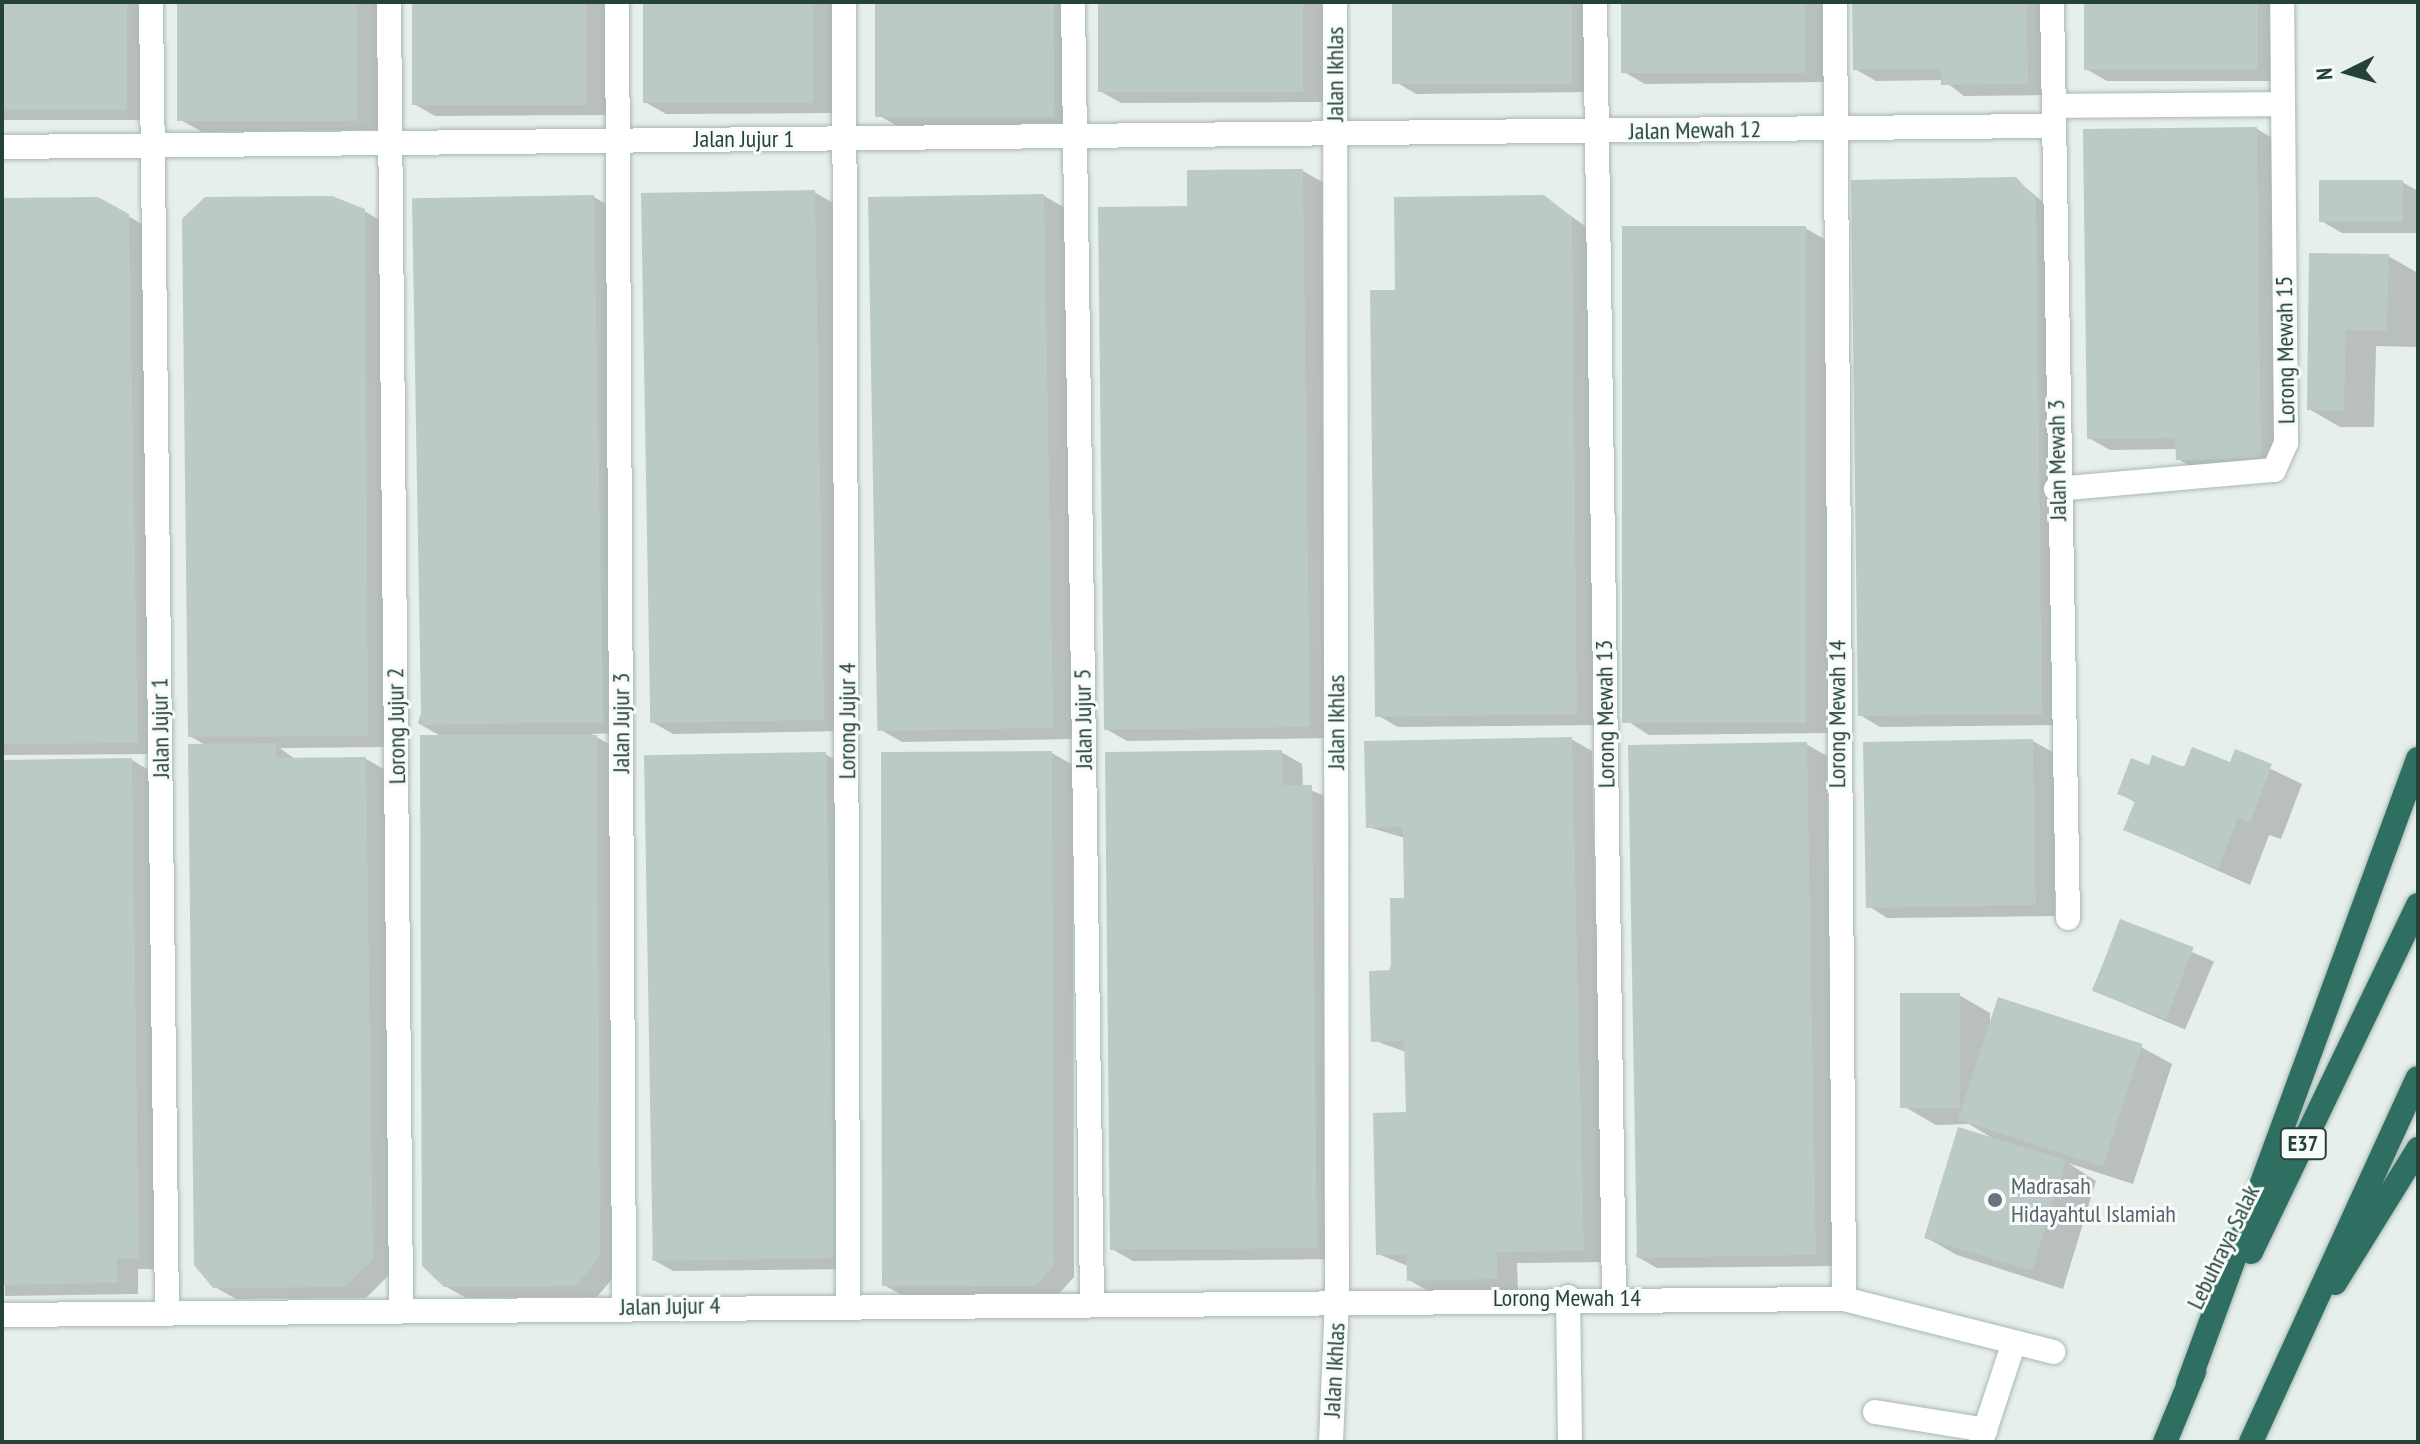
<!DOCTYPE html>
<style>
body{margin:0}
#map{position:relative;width:2420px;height:1444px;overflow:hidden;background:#e6efeb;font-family:"PT Sans Narrow",sans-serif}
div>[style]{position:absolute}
.shadow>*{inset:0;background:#0003;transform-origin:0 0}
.building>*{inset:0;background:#bbcac4;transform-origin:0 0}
.roads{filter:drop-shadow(0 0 2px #a8b8b2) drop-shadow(0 0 2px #a8b8b2)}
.minor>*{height:24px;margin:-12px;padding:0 12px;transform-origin:12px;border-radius:12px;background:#fff}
.highway>*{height:24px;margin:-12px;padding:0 12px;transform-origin:12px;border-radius:12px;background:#2f6f62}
.dots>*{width:22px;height:22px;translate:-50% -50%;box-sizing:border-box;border:4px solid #f7fbf9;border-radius:50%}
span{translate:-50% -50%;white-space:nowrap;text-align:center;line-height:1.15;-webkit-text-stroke:6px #f7fbf9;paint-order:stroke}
.shield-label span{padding:2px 6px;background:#f7fbf9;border:2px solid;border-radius:6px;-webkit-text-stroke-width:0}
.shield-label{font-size:22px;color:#24423a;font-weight:700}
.street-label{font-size:24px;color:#24423a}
.worship-label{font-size:24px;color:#5b616d}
.left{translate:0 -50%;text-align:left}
.frame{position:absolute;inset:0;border:4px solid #24423a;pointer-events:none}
.north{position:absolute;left:2308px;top:32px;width:80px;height:80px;-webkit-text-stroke:6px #f7fbf9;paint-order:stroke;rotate:265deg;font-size:22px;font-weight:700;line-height:32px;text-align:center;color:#24423a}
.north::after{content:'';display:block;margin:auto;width:28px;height:36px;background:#24423a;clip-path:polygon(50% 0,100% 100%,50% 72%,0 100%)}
</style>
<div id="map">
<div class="shadow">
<i style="left:2px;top:2px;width:146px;height:118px"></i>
<i style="clip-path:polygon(179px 2px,377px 2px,378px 130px,202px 132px,181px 120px)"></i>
<i style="clip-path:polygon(414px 2px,606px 2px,607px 115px,435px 116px,414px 104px)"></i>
<i style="clip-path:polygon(644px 2px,834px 2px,834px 113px,666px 114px,645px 102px)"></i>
<i style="clip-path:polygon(877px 2px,1074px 2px,1075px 125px,899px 127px,878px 115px)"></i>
<i style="clip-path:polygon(1100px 2px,1323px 2px,1324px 102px,1121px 103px,1100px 91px)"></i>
<i style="clip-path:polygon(1394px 2px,1591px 2px,1593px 92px,1416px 94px,1396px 82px)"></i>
<i style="clip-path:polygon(1623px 2px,1825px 2px,1826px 82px,1645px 84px,1624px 72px)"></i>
<i style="clip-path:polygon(1854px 2px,2048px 2px,2048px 95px,1964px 96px,1943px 80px,1876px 81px,1855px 69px)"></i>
<i style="clip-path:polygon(2086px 2px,2278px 2px,2278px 81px,2107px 81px,2086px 69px)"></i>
<i style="clip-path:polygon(2257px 129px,2277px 141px,2281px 470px,2198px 471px,2178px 459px,2178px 449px,2110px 450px,2089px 438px)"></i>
<i style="clip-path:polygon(1303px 171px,1324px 183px,1331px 738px,1127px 741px,1106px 729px)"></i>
<i style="clip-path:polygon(2015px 179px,2056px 213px,2062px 725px,1880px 727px,1860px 715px)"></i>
<i style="clip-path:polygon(2402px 182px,2418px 191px,2418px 233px,2342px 233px,2321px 221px)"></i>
<i style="clip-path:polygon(814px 192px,835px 204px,844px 731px,673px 734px,652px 722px)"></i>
<i style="clip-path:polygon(1044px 196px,1065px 208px,1075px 739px,902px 742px,881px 730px)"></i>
<i style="clip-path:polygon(594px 197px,615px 209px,619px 733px,591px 734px,618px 749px,621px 1268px,597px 1297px,466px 1298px,445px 1286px,442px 737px,418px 723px)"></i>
<i style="clip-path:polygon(1544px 197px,1592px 231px,1598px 725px,1398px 727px,1377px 715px,1397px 292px)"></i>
<i style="clip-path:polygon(98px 199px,149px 228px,158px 754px,2px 755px,2px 200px)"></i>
<i style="clip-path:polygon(364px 211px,385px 223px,389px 747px,280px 748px,296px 760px,366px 759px,387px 771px,393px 1271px,366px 1298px,236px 1299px,215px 1287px,207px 746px,190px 736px)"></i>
<i style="clip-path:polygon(1805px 228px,1826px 240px,1830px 733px,1649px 735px,1629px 722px)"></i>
<i style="clip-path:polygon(2311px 255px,2388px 256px,2418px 273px,2418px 347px,2376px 346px,2374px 427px,2340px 427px,2309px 409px)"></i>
<i style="clip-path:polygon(1571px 739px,1592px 751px,1604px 1262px,1517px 1263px,1518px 1290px,1430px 1292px,1409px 1280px,1408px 1266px,1378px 1254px,1408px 1114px,1406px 1052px,1373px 1040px,1406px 900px,1405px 838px,1368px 827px)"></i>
<i style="clip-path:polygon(2033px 741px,2054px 753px,2055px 916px,1887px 918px,1867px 905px)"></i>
<i style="clip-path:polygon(1806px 744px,1827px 756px,1833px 1266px,1657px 1268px,1636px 1256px)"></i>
<i style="clip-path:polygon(1281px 752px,1302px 764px,1303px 787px,1332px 799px,1338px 1259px,1133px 1261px,1112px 1249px)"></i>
<i style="clip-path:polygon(2236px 752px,2302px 784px,2281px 839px,2269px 835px,2250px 885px,2125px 829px,2136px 803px,2119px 793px,2150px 767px,2231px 765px)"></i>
<i style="clip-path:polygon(1052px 753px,1073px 765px,1074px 1277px,1056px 1297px,905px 1297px,884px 1285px)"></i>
<i style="clip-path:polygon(825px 754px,846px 766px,852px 1269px,673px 1271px,652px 1259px)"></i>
<i style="clip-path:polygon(132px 760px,152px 772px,160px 1269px,138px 1269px,138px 1294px,5px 1296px,2px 762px)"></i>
<i style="left:2121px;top:922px;width:101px;height:74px;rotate:23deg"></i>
<i style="clip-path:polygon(1959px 995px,1990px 1013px,1990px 1024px,2141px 1047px,2172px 1064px,2133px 1184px,2068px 1163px,2096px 1181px,2063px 1289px,1957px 1255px,1925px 1237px,1994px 1139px,1969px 1124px,1936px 1125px,1905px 1107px)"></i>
</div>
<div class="building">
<i style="left:2px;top:2px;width:125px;height:108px"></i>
<i style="left:177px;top:2px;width:180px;height:119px"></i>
<i style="left:412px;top:2px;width:174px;height:103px"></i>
<i style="left:643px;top:2px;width:170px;height:101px"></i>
<i style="left:875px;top:2px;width:179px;height:115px"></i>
<i style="left:1098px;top:2px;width:205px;height:90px"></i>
<i style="left:1392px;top:2px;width:180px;height:82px"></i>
<i style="left:1621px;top:2px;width:184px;height:71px"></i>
<i style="clip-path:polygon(1852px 2px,2027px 2px,2028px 84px,1941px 85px,1941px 69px,1853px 70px)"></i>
<i style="left:2084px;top:2px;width:174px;height:68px"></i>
<i style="clip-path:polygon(2257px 127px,2261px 459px,2176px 460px,2175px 438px,2087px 439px,2083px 129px)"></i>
<i style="clip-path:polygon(1303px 169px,1310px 727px,1104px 730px,1098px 207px,1187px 206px,1187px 170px)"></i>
<i style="clip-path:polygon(2016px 177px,2036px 199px,2042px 714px,1858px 716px,1851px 180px)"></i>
<i style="left:2319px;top:180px;width:84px;height:42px"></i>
<i style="left:815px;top:190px;width:530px;height:174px;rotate:89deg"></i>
<i style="left:1044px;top:194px;width:534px;height:176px;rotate:89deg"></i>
<i style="left:594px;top:195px;width:527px;height:182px;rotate:89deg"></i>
<i style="clip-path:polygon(1544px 195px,1572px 217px,1577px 714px,1375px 717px,1370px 290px,1395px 290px,1394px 197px)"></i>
<i style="clip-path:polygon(332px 196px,365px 209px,368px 736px,188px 737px,182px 219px,205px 197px)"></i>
<i style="clip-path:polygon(98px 197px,129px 214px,138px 743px,2px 744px,2px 198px)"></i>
<i style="left:1806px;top:226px;width:497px;height:184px;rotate:90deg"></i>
<i style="clip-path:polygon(2309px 253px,2389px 254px,2387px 330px,2346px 330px,2344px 411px,2307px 410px)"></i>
<i style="clip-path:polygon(420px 735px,597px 735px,600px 1256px,576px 1286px,444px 1287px,422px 1266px)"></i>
<i style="clip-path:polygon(1572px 737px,1584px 1251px,1497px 1252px,1497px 1279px,1407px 1281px,1406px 1255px,1376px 1255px,1373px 1113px,1406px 1112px,1404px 1041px,1371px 1042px,1369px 971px,1391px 970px,1390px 898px,1404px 898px,1403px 827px,1366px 828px,1364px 741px)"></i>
<i style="left:2033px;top:739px;width:166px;height:170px;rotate:89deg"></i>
<i style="left:1807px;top:742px;width:513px;height:179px;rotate:89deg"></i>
<i style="clip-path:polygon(276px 743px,276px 758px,366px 757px,373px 1259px,344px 1287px,213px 1288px,194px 1265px,188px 744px)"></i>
<i style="clip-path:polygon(2192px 747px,2230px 762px,2235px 749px,2272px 764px,2250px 823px,2238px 818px,2218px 869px,2123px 830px,2135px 801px,2117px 794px,2131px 758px,2149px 765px,2152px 755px,2184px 767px)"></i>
<i style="clip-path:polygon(1282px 750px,1283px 785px,1312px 785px,1317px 1248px,1110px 1250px,1105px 752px)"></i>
<i style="clip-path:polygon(1052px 751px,1054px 1265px,1035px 1286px,882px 1286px,881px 752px)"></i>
<i style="left:826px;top:752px;width:506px;height:182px;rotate:89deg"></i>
<i style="clip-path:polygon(132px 758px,139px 1258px,117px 1258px,118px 1283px,2px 1285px,2px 760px)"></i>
<i style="left:2120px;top:919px;width:79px;height:77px;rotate:21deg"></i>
<i style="left:1900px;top:993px;width:60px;height:115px"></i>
<i style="left:1998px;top:997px;width:152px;height:129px;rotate:18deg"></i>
<i style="left:1958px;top:1127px;width:113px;height:116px;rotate:17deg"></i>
</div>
<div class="roads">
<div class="minor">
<i style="left:151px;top:2px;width:1308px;rotate:89.3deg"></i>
<i style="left:389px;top:2px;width:1306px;rotate:89.47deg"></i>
<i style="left:617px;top:2px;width:1304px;rotate:89.69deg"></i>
<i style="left:844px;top:2px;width:1302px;rotate:89.82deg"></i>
<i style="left:1073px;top:2px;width:1300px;rotate:89.16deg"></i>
<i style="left:1595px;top:2px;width:1296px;rotate:89.16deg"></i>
<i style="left:1835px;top:2px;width:1297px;rotate:89.6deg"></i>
<i style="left:2052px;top:2px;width:916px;rotate:89deg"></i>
<i style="left:2054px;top:106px;width:229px;rotate:-0.5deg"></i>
<i style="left:2px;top:147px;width:2052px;rotate:-0.59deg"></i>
<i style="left:2056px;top:489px;width:219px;rotate:-5deg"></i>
<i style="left:2274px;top:470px;width:30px;rotate:-66deg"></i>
<i style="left:2286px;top:443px;width:441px;rotate:-90.5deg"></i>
<i style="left:1568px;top:1297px;width:145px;rotate:89.2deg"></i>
<i style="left:2px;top:1315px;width:1842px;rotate:-0.5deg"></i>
<i style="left:1844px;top:1299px;width:216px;rotate:14.2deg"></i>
<i style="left:1875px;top:1412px;width:112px;rotate:9.2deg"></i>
<i style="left:1331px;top:1442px;width:142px;rotate:-87.6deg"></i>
<i style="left:1337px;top:1300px;width:1298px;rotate:-90.09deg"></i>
<i style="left:1981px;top:1442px;width:105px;rotate:-71.7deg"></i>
</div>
<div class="highway">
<i style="left:2251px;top:1252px;width:385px;rotate:-64.3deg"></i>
<i style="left:2335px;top:1283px;width:158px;rotate:-58.2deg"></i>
<i style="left:2188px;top:1384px;width:666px;rotate:-69.8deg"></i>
<i style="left:2165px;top:1442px;width:76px;rotate:-67.5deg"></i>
<i style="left:2251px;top:1442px;width:400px;rotate:-65.4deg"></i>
</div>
</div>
<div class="dots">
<i style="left:1995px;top:1200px;background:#6b7280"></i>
</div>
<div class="shield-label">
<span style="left:2303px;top:1144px">E37</span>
</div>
<div class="street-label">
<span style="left:1335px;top:74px;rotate:-90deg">Jalan Ikhlas</span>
<span style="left:1695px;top:130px;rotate:-1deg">Jalan Mewah 12</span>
<span style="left:744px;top:139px">Jalan Jujur 1</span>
<span style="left:2285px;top:350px;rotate:-91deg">Lorong Mewah 15</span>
<span style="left:2057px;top:460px;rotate:-91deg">Jalan Mewah 3</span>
<span style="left:1605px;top:714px;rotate:-91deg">Lorong Mewah 13</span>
<span style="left:1837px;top:714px;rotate:-90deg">Lorong Mewah 14</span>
<span style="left:1083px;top:719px;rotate:-91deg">Jalan Jujur 5</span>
<span style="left:847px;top:721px;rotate:-90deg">Lorong Jujur 4</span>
<span style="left:1336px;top:722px;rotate:-90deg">Jalan Ikhlas</span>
<span style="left:621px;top:723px;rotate:-90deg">Jalan Jujur 3</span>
<span style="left:396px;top:726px;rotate:-91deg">Lorong Jujur 2</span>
<span style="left:160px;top:728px;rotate:-91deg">Jalan Jujur 1</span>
<span style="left:2223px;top:1247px;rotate:-64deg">Lebuhraya Salak</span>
<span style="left:1567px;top:1298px">Lorong Mewah 14</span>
<span style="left:670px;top:1306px;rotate:-1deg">Jalan Jujur 4</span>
<span style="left:1334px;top:1370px;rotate:-87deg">Jalan Ikhlas</span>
</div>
<div class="worship-label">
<span class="left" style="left:2011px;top:1200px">Madrasah<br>Hidayahtul Islamiah</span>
</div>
<div class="frame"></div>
<div class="north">N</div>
</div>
